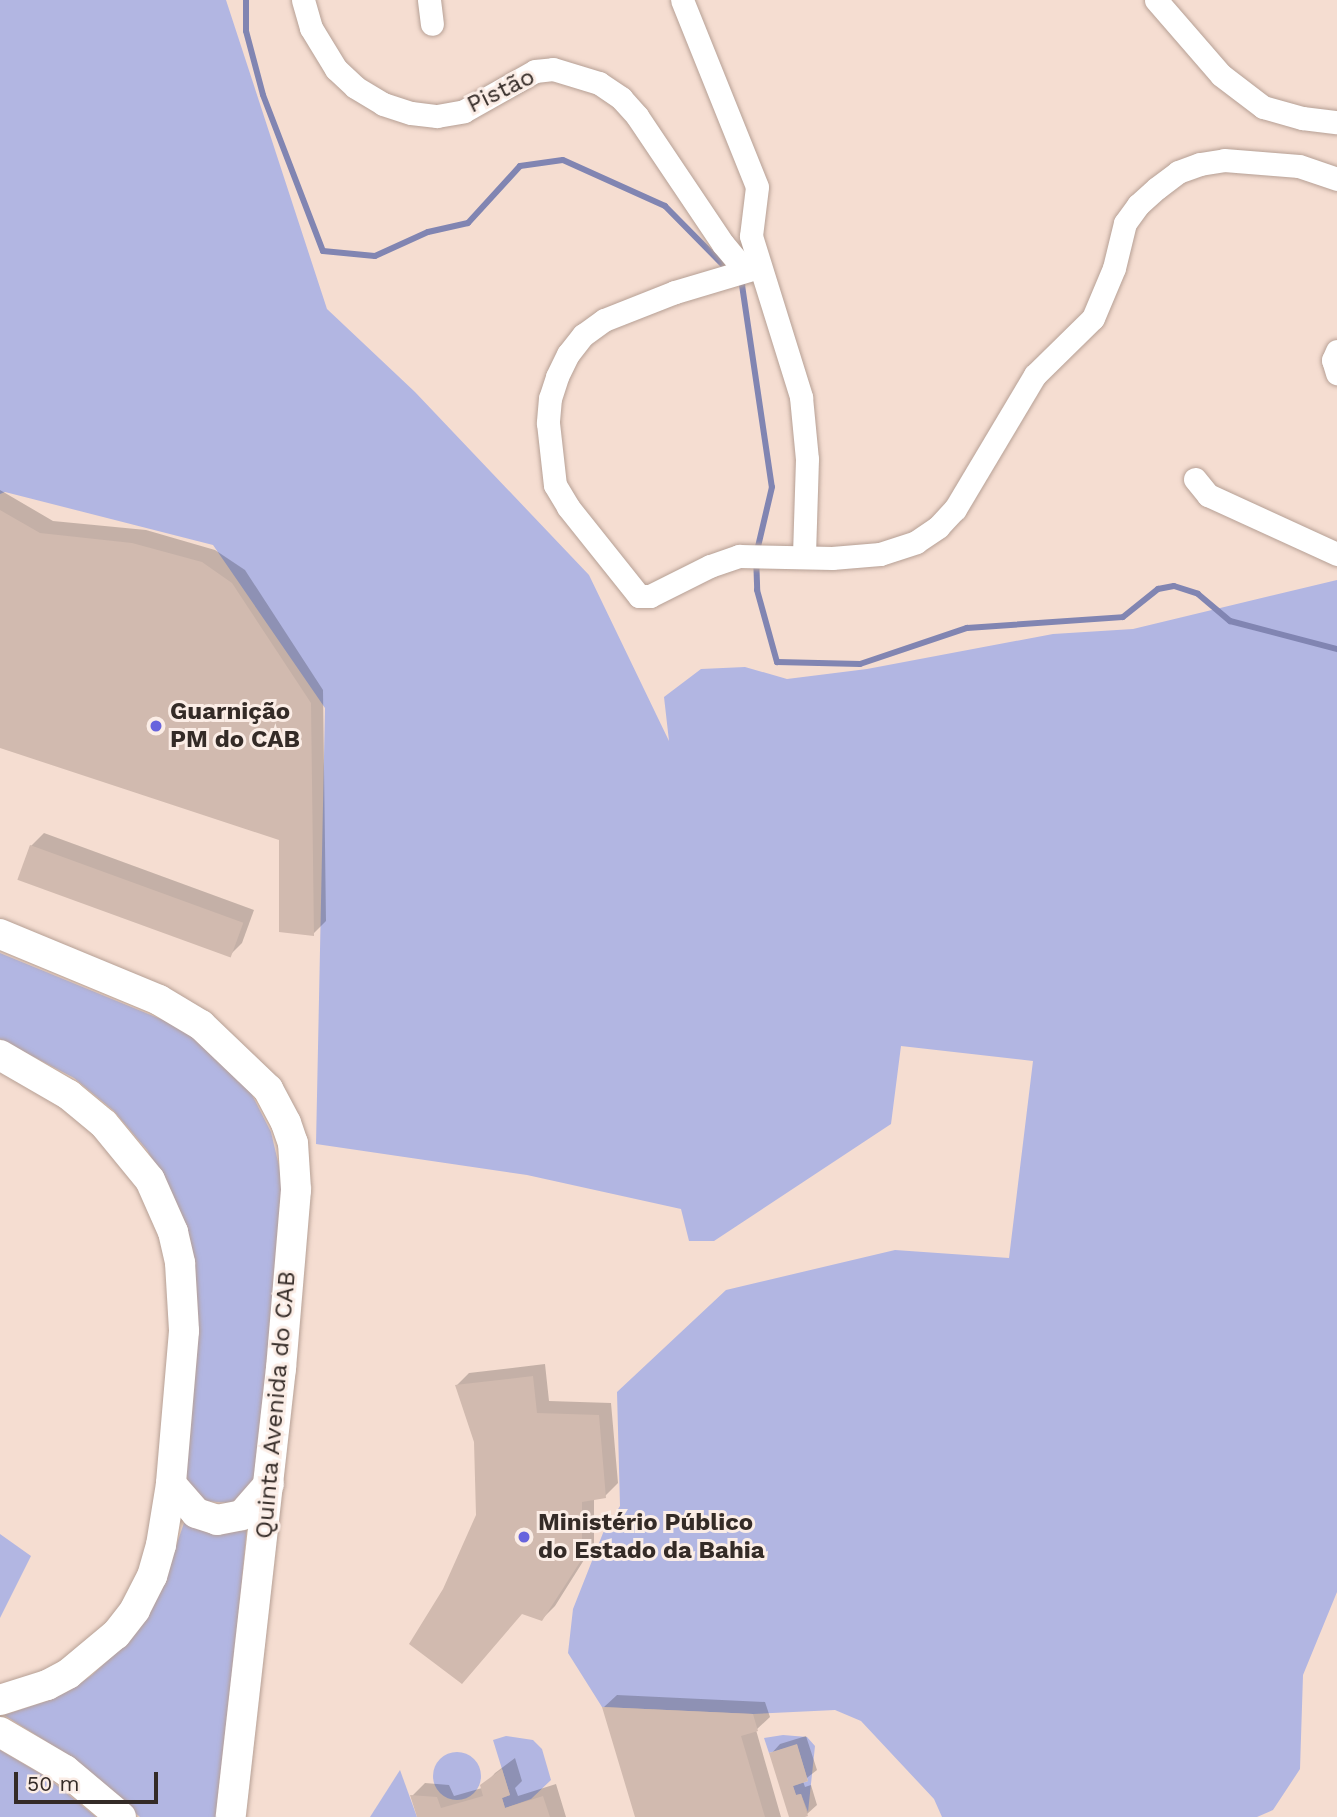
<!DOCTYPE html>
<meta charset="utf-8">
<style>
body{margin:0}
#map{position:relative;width:1337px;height:1817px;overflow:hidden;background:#f5ddd1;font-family:"Work Sans",sans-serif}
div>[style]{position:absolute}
.green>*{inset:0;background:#b2b6e2}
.round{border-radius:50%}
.shadow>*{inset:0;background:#0003}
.stream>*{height:6px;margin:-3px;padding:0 3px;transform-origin:3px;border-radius:3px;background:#8185b2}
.building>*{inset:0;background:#d1baaf;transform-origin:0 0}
.roads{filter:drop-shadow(0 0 2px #b6a095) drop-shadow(0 0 2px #b6a095)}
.minor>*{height:23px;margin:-11.5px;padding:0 11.5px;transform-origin:11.5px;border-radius:11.5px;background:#fff}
.major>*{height:30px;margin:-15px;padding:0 15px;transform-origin:15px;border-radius:15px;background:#fff}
.dots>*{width:19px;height:19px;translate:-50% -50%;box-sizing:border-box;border:4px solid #fbede6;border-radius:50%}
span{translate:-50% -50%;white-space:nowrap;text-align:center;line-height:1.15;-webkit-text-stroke:6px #fbede6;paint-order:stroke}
.street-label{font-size:24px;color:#342b27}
.poi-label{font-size:24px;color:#342b27;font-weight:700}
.left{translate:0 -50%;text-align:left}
.scale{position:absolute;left:14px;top:1772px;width:144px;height:32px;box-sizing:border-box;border:4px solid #342b27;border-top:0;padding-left:9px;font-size:21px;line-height:24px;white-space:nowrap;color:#342b27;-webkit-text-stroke:5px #fbede6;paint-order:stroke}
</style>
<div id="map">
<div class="green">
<i style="clip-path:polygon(0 0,226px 0,327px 309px,415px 392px,589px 575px,669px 741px,664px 697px,701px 669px,745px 667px,787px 679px,867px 669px,1053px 634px,1133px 629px,1337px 580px,1337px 1592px,1303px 1675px,1300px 1769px,1273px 1810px,1257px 1817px,942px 1817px,934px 1799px,861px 1721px,835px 1710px,753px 1714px,602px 1707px,568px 1653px,573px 1609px,603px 1533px,620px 1506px,617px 1392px,726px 1290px,895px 1250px,1009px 1258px,1033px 1061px,901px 1046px,891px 1124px,714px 1241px,689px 1241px,681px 1209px,527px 1175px,316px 1144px,325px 708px,213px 545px,5px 492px,0 494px)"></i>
<i style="clip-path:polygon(0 953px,185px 1029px,250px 1091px,271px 1132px,282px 1179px,283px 1203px,255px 1480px,246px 1494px,231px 1503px,205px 1501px,191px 1488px,187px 1479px,183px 1454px,182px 1219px,173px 1195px,147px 1150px,114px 1111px,74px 1078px,0 1039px)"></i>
<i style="clip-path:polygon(185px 1520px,247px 1525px,220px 1817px,140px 1817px,60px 1750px,4px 1715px,50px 1700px,72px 1689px,92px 1675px,126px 1643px,162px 1587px)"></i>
<i style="clip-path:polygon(0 1534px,31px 1556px,0 1618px)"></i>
<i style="clip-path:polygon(783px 1735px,807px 1737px,815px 1746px,808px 1812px,801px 1794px,796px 1795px,793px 1786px,808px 1781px,797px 1745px,769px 1753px,764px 1738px)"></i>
<i style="clip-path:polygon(506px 1736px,533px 1740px,542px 1749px,551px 1780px,531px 1799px,505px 1808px,502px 1798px,510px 1795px,493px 1740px)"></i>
<i style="clip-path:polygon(0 1750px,48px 1778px,96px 1817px,0 1817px)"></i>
<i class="round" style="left:433px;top:1752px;width:48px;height:48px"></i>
<i style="clip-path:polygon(400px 1770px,417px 1817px,370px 1817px)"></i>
</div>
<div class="shadow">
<i style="clip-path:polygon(0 490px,53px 521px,146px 530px,215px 550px,245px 570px,323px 690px,326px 921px,313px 934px,281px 839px,0 745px)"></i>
<i style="clip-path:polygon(44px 833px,254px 910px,242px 943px,229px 956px,31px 846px)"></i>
<i style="clip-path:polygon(545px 1364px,549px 1401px,611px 1403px,618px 1483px,605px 1496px,594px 1498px,594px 1544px,555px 1606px,542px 1619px,478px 1516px,475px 1441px,457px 1385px,469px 1373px)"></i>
<i style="clip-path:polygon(617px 1695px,765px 1702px,770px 1717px,756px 1730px,781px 1817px,636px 1817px,604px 1707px)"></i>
<i style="clip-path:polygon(806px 1736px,817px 1770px,803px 1781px,805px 1787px,811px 1785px,817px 1805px,807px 1814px,791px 1817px,771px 1754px,780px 1744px)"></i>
<i style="clip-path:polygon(515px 1758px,522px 1781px,515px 1788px,518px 1796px,556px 1784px,566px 1817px,419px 1817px,412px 1796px,425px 1783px,449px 1785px,454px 1796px,482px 1788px,495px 1773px)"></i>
</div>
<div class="stream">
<i style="left:246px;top:0;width:31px;rotate:90deg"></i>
<i style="left:246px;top:31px;width:66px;rotate:75.1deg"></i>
<i style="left:263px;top:95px;width:167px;rotate:69deg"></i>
<i style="left:323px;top:251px;width:52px;rotate:5.5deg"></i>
<i style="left:375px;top:256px;width:58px;rotate:-24.4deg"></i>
<i style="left:428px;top:232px;width:41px;rotate:-12.7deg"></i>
<i style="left:468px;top:223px;width:77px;rotate:-47.6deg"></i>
<i style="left:520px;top:166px;width:43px;rotate:-7.9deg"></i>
<i style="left:563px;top:160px;width:112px;rotate:24.3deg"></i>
<i style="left:665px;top:206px;width:91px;rotate:45.4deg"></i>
<i style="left:737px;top:279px;width:8px;rotate:50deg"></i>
<i style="left:742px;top:285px;width:204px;rotate:81.6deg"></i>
<i style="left:772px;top:487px;width:70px;rotate:103.2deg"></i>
<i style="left:756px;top:555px;width:35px;rotate:88deg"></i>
<i style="left:757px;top:590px;width:75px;rotate:74.5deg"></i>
<i style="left:777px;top:662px;width:83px;rotate:1.4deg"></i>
<i style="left:860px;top:664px;width:113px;rotate:-18.6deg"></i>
<i style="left:967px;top:628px;width:156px;rotate:-4deg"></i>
<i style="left:1123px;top:617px;width:45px;rotate:-38.7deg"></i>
<i style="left:1158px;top:589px;width:16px;rotate:-11deg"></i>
<i style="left:1174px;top:586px;width:25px;rotate:18deg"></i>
<i style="left:1198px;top:594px;width:42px;rotate:40.2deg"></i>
<i style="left:1230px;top:621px;width:111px;rotate:14.7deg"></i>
</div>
<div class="building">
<i style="clip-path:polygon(0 510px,40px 533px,132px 543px,202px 562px,232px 583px,311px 703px,314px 936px,279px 932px,279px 840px,0 748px)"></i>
<i style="left:30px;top:845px;width:227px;height:37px;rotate:20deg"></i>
<i style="clip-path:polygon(533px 1376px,537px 1413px,599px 1415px,606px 1498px,582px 1502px,582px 1559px,542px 1621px,522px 1614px,462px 1684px,409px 1644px,443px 1589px,476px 1515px,474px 1442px,455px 1385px)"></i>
<i style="clip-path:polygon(602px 1707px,753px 1714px,758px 1731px,741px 1736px,765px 1817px,635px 1817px)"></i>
<i style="clip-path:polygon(797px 1744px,808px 1781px,793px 1786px,796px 1795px,801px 1794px,808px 1816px,805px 1817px,789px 1817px,769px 1753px)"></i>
<i style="clip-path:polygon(502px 1769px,510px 1795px,502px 1798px,505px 1808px,543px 1796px,550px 1817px,417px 1817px,410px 1795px,437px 1797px,441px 1808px,483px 1796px,480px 1785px)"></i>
</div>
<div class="roads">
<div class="minor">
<i style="left:303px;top:0;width:29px;rotate:74deg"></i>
<i style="left:311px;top:28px;width:48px;rotate:58.6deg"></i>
<i style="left:336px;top:69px;width:26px;rotate:43deg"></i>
<i style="left:355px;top:87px;width:33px;rotate:31deg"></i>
<i style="left:383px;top:104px;width:29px;rotate:18deg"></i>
<i style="left:411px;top:113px;width:26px;rotate:7deg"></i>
<i style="left:437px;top:116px;width:27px;rotate:-10deg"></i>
<i style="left:464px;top:111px;width:81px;rotate:-29.4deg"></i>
<i style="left:535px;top:71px;width:18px;rotate:-6deg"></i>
<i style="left:553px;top:69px;width:48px;rotate:16.9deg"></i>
<i style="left:599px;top:83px;width:27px;rotate:34deg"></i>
<i style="left:621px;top:98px;width:24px;rotate:48deg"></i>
<i style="left:637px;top:116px;width:154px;rotate:56.1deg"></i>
<i style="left:723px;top:244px;width:34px;rotate:50deg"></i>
<i style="left:429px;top:0;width:24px;rotate:83deg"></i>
<i style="left:682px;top:0;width:201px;rotate:68.1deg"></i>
<i style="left:757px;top:187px;width:49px;rotate:97deg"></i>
<i style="left:751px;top:236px;width:169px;rotate:72.7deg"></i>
<i style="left:801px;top:397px;width:62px;rotate:84.5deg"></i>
<i style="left:807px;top:459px;width:97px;rotate:91.8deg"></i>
<i style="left:1156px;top:0;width:99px;rotate:49.1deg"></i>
<i style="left:1221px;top:75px;width:53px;rotate:37.3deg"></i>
<i style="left:1263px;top:107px;width:41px;rotate:15.8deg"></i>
<i style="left:1302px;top:118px;width:35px;rotate:7deg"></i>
<i style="left:759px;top:267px;width:88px;rotate:163.4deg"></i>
<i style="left:675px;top:292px;width:76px;rotate:158.5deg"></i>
<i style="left:604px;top:320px;width:26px;rotate:144deg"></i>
<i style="left:583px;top:335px;width:24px;rotate:128deg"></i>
<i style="left:568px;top:354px;width:25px;rotate:116deg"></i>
<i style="left:557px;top:377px;width:22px;rotate:108deg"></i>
<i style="left:550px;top:398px;width:25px;rotate:95deg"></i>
<i style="left:548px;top:423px;width:62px;rotate:83.6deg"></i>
<i style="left:555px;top:485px;width:26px;rotate:59deg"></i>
<i style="left:568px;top:507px;width:114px;rotate:51.4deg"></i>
<i style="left:639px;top:596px;width:11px"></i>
<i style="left:650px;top:596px;width:67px;rotate:-26.6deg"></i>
<i style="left:710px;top:566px;width:31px;rotate:-19deg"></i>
<i style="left:739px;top:556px;width:93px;rotate:1.2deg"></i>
<i style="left:832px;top:558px;width:48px;rotate:-4.8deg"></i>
<i style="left:880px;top:554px;width:38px;rotate:-18deg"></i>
<i style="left:916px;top:542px;width:27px;rotate:-34deg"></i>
<i style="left:938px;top:527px;width:25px;rotate:-47deg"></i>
<i style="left:955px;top:509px;width:156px;rotate:-59.2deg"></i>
<i style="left:1035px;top:375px;width:81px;rotate:-44.5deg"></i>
<i style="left:1093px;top:318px;width:54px;rotate:-67.2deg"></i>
<i style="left:1114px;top:268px;width:46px;rotate:-76.3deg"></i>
<i style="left:1125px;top:223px;width:22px;rotate:-54deg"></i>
<i style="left:1138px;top:205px;width:25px;rotate:-42deg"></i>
<i style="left:1157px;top:188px;width:26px;rotate:-37deg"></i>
<i style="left:1178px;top:172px;width:23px;rotate:-20deg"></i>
<i style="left:1200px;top:164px;width:24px;rotate:-9deg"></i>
<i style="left:1224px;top:160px;width:75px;rotate:4.6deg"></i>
<i style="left:1299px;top:166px;width:40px;rotate:18.9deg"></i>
<i style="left:1337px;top:351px;width:10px;rotate:114deg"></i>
<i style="left:1333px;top:360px;width:14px;rotate:73deg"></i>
<i style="left:1195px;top:479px;width:21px;rotate:51deg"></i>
<i style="left:1208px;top:495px;width:142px;rotate:24.6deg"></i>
</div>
<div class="major">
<i style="left:0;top:934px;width:172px;rotate:22.5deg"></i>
<i style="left:159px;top:1000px;width:49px;rotate:30.8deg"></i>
<i style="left:201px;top:1025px;width:93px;rotate:43.7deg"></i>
<i style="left:268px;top:1089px;width:38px;rotate:62deg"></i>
<i style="left:286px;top:1123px;width:21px;rotate:71deg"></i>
<i style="left:293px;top:1143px;width:47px;rotate:86.3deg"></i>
<i style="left:296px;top:1190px;width:179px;rotate:94.8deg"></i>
<i style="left:281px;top:1368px;width:452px;rotate:96.4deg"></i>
<i style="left:0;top:1055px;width:80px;rotate:30.1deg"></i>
<i style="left:69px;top:1095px;width:45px;rotate:39.6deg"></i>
<i style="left:104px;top:1124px;width:72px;rotate:50.6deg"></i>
<i style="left:150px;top:1180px;width:57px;rotate:66.1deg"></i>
<i style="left:173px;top:1232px;width:32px;rotate:77deg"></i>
<i style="left:180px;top:1263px;width:68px;rotate:86.6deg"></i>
<i style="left:184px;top:1331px;width:154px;rotate:94.9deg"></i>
<i style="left:171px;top:1484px;width:62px;rotate:99.3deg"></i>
<i style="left:161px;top:1545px;width:32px;rotate:106deg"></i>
<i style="left:152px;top:1576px;width:38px;rotate:117deg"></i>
<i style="left:135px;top:1610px;width:31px;rotate:128deg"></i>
<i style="left:116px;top:1634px;width:62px;rotate:140.2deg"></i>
<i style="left:68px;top:1674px;width:24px;rotate:152deg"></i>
<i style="left:47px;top:1685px;width:49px;rotate:162.3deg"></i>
<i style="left:171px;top:1484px;width:38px;rotate:49deg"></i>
<i style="left:196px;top:1513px;width:22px;rotate:18deg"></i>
<i style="left:217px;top:1520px;width:25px;rotate:-11deg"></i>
<i style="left:242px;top:1515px;width:41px;rotate:-48.9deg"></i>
<i style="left:0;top:1732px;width:75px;rotate:30.3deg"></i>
<i style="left:65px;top:1770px;width:73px;rotate:40deg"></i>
</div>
</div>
<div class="dots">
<i style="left:156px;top:726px;background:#6864dd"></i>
<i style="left:524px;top:1537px;background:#6864dd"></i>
</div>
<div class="street-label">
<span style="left:501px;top:91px;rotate:-26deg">Pistão</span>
<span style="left:276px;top:1405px;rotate:-85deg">Quinta Avenida do CAB</span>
</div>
<div class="poi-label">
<span class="left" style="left:170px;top:726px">Guarnição<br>PM do CAB</span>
<span class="left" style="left:538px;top:1537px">Ministério Público<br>do Estado da Bahia</span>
</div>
<div class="scale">50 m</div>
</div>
